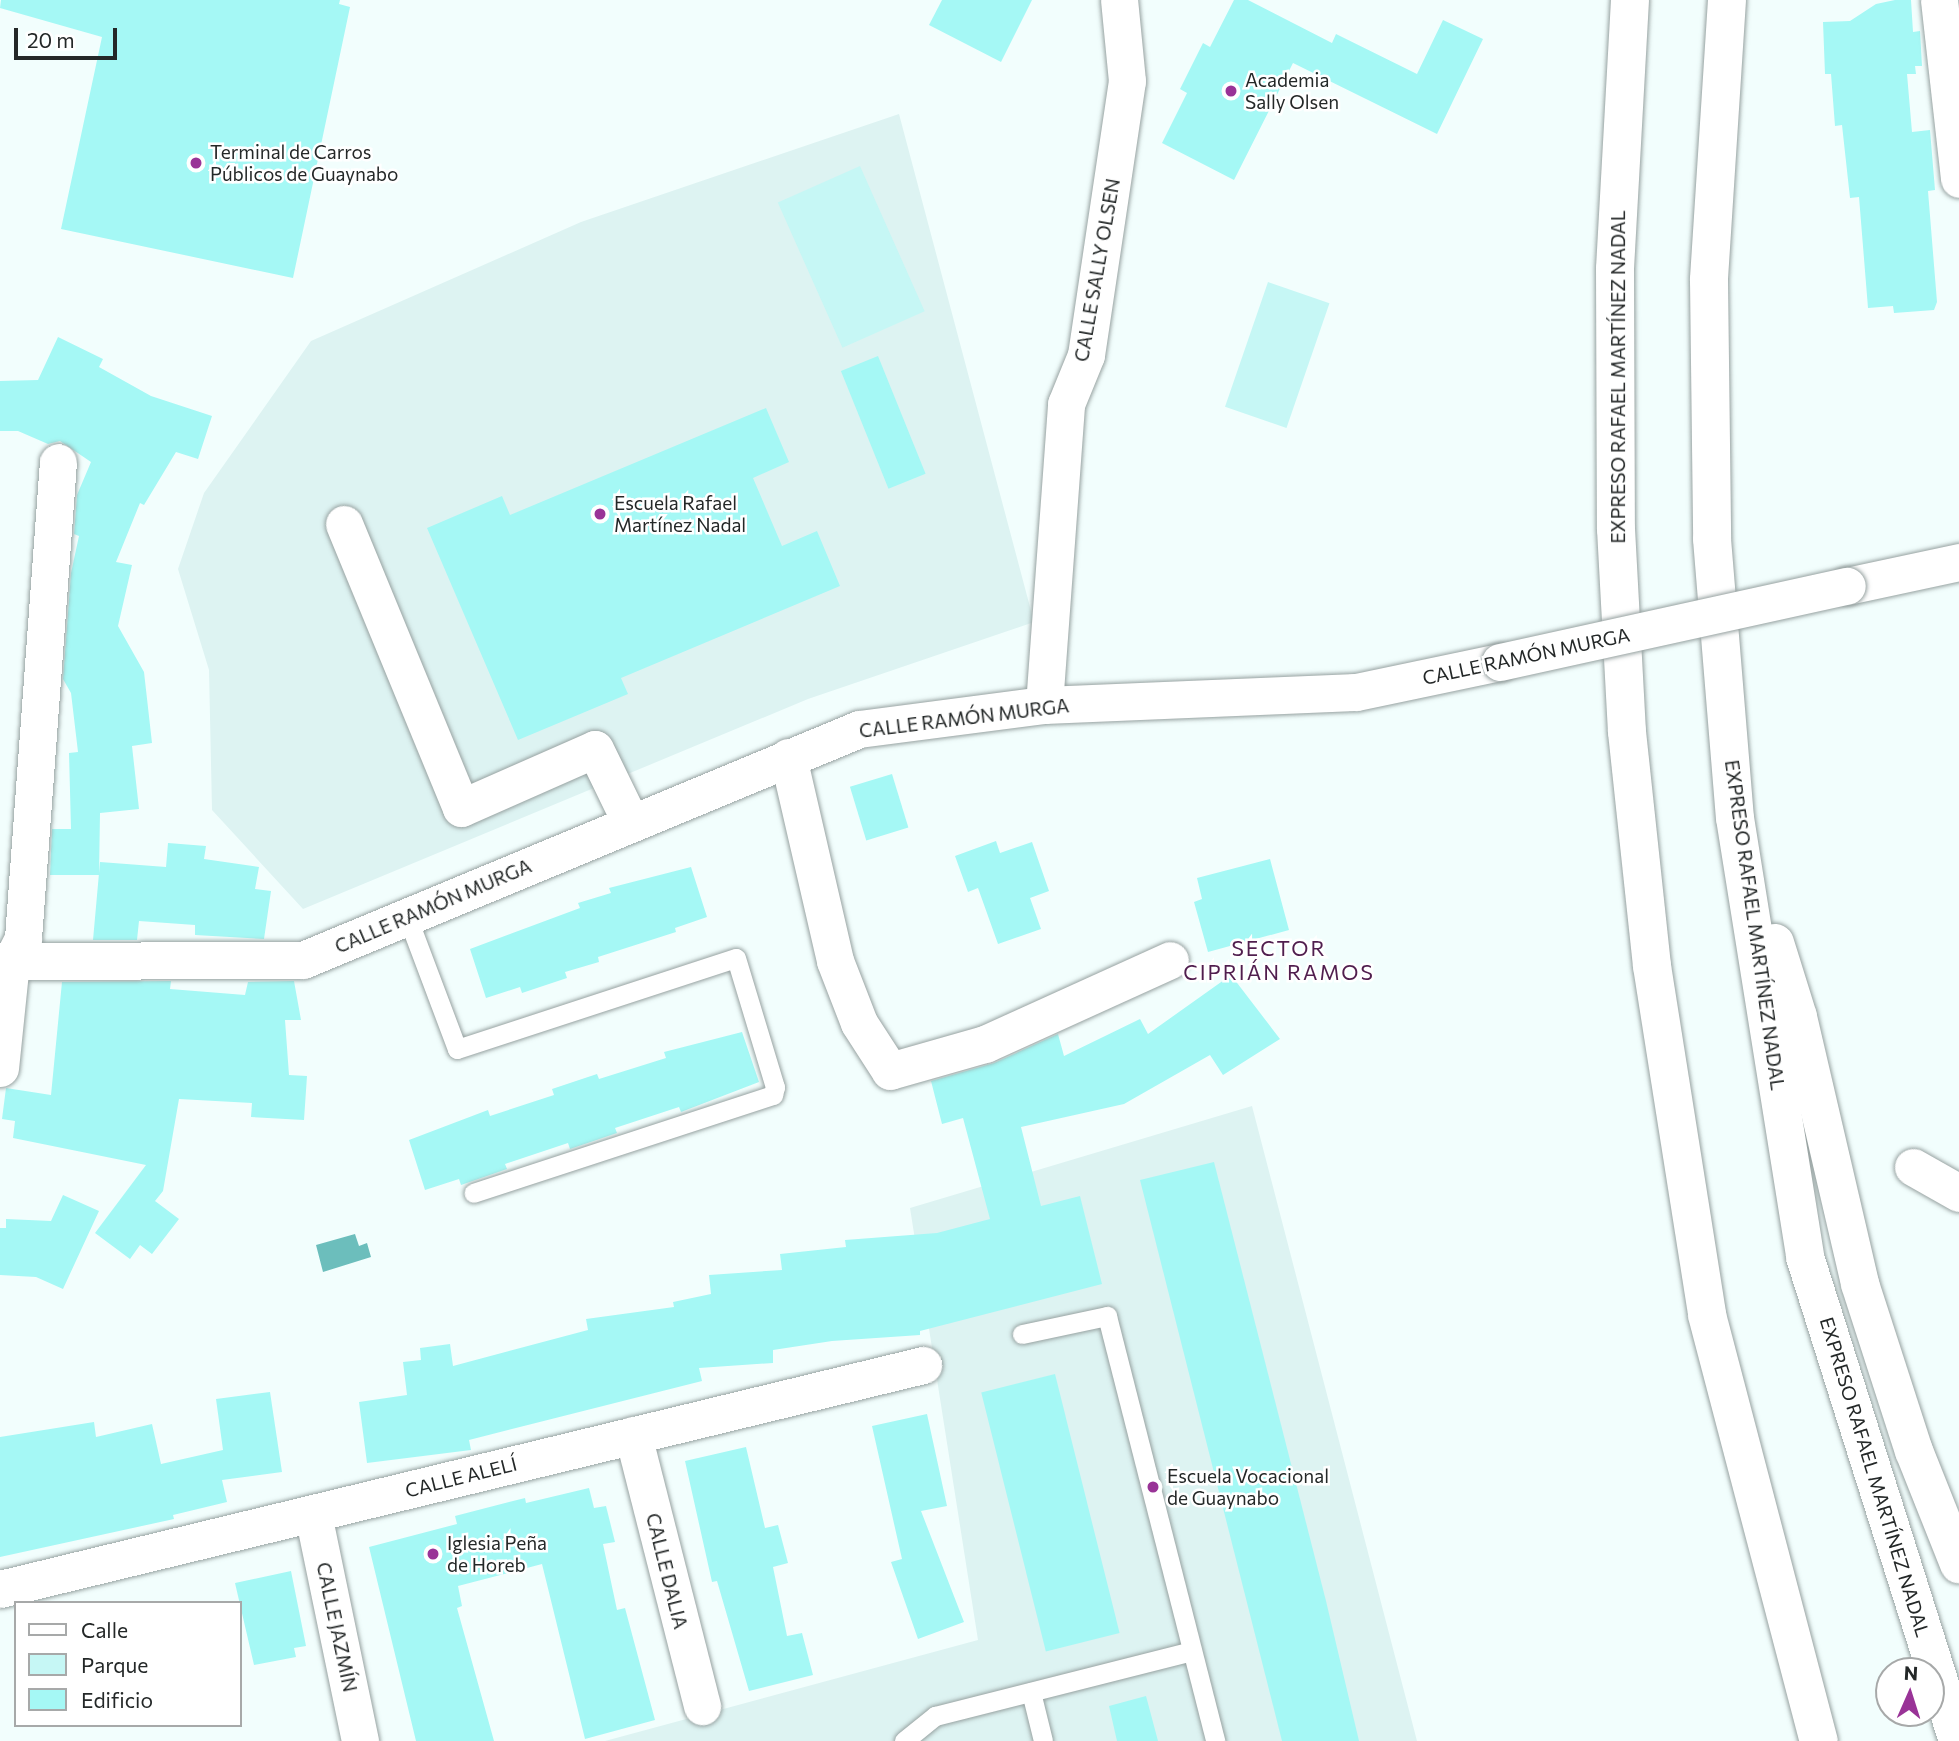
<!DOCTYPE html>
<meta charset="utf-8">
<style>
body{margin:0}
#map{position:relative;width:1959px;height:1741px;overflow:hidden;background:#f2fefd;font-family:Commissioner,sans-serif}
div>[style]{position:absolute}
.built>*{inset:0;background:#ddf3f2}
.green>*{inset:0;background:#c6f7f5;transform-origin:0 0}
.water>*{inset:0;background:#6cbebc}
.building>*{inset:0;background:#a5f8f5;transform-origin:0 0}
.roads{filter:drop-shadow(0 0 2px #97a2a1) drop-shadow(0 0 2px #97a2a1)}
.lane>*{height:19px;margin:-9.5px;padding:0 9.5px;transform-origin:9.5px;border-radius:9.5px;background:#fff}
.street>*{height:37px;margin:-18.5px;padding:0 18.5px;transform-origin:18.5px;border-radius:18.5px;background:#fff}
.highway>*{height:38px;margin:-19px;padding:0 19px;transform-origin:19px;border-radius:19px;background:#fff}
.bridges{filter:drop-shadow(0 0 2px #97a2a1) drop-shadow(0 0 2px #97a2a1)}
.street-bridge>*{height:37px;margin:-18.5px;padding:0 18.5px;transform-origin:18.5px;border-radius:18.5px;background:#fff}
.dots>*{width:19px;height:19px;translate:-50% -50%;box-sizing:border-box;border:4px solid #fff;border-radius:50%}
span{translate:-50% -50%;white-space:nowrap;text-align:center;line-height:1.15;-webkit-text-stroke:5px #fff;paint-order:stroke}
.poi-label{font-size:19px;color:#242828}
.left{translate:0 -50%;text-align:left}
.street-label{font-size:19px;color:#242828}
.neighbourhood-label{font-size:21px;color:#501e4e;letter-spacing:2px}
.legend{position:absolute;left:14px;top:1601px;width:228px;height:126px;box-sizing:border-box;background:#fff;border:2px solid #a7a9a9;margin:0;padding:9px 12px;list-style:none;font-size:21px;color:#242828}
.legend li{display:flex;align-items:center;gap:14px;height:35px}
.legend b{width:35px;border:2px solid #a7a9a9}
.north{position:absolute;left:1875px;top:1657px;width:70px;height:70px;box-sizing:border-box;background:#fff;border:2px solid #a7a9a9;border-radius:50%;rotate:3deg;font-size:19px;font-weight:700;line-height:28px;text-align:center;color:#242828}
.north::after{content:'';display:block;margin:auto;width:24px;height:32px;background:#993397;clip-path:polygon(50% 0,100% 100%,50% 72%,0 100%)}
.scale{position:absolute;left:14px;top:28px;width:103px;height:32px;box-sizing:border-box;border:4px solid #242828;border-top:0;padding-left:9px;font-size:21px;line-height:24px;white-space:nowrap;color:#242828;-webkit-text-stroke:5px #fff;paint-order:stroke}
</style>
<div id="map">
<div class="built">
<i style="clip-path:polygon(899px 114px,1034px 622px,808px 699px,303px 909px,212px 810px,209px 670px,178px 569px,204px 493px,311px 341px,581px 222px)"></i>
<i style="clip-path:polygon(1252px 1106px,1417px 1741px,605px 1741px,978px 1640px,910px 1208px)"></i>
</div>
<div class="green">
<i style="left:860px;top:166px;width:159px;height:90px;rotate:66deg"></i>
<i style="left:1268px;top:282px;width:65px;height:132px;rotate:19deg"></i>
</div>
<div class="water">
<i style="clip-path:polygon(355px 1234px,359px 1246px,367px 1243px,371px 1257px,323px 1272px,316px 1245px)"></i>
</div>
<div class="building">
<i style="clip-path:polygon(1px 0,340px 0,339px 4px,350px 7px,293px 278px,61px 229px,102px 37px,0 8px)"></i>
<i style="clip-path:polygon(942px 0,1032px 0,1001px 62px,929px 25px)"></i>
<i style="clip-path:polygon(1234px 0,1248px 0,1332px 43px,1336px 34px,1417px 74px,1443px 20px,1483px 39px,1437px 134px,1293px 63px,1234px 180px,1162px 143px,1187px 93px,1180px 89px,1203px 43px,1210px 47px)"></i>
<i style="clip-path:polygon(1895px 0,1911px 0,1913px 32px,1920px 31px,1922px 66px,1915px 66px,1916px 74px,1907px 74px,1912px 132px,1930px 130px,1935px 190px,1928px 191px,1937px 302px,1934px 310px,1894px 313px,1893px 306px,1868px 308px,1859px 197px,1850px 198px,1842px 125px,1835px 126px,1831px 74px,1825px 74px,1823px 22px,1850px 21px,1876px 4px)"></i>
<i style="clip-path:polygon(58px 337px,103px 359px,99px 367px,151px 396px,212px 416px,198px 459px,176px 452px,144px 505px,140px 503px,116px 562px,132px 565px,118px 626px,144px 672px,152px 743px,132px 746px,139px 809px,100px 813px,99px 875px,50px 875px,52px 829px,71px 829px,69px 753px,78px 752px,71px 693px,63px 679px,71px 573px,79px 536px,74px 534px,77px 495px,91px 462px,60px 441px,48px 444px,18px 431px,0 431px,0 381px,38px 380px)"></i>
<i style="left:878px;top:356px;width:127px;height:40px;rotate:68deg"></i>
<i style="clip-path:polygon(766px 408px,789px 462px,753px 478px,782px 546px,817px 531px,840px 586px,621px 678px,628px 694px,518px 740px,427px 528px,502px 496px,510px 515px)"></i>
<i style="left:892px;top:774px;width:56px;height:44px;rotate:73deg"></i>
<i style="clip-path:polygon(996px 841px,1000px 853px,1032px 842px,1049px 891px,1030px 898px,1041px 929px,998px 944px,978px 888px,968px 892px,955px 856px)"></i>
<i style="clip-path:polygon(168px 843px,206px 846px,204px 859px,259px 867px,255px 889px,271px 891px,264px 939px,195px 935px,195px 925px,139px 921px,137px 940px,93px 940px,100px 862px,166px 867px)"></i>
<i style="clip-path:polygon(1270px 859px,1289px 930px,1208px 952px,1194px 902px,1202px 899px,1197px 878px)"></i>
<i style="clip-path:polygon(691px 867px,707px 917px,675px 928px,676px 932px,598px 957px,599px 962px,565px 972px,567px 978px,522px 993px,520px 987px,486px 998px,470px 949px,580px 908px,578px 903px,611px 893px,609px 888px)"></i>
<i style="clip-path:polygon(1231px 975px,1280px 1039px,1223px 1075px,1210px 1055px,1124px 1104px,1021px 1127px,1041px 1206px,1080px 1196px,1102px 1284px,920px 1331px,920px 1335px,832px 1341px,773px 1350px,773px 1363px,699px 1368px,702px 1381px,469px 1440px,471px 1450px,367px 1463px,359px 1402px,407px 1395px,403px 1362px,421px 1360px,420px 1348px,450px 1344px,453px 1366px,588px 1330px,586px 1319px,674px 1307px,673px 1302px,711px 1294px,709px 1275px,782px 1270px,780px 1254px,846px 1247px,845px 1240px,937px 1233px,990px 1219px,963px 1118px,942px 1124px,931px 1081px,994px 1063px,1058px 1034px,1064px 1056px,1140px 1019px,1148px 1034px)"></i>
<i style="clip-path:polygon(171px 981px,170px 989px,245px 995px,248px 982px,294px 981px,301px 1020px,285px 1020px,289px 1075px,307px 1076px,304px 1120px,251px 1117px,252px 1103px,179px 1099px,163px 1191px,155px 1201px,179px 1219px,152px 1254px,140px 1245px,130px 1259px,95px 1233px,146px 1165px,13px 1138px,15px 1121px,2px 1119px,6px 1088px,51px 1095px,62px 982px)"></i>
<i style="clip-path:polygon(742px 1032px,759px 1082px,681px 1112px,679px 1107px,615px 1128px,617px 1133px,570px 1149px,568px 1143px,505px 1164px,507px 1169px,461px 1185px,459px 1179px,425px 1190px,409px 1140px,488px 1110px,490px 1116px,554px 1095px,552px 1089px,597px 1074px,599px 1079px,666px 1058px,664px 1052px)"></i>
<i style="clip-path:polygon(1214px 1162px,1326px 1601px,1359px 1741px,1282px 1741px,1140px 1180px)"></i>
<i style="clip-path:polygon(63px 1195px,99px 1211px,63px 1289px,36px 1277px,0 1275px,0 1228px,6px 1228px,6px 1219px,51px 1221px)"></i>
<i style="left:1055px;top:1374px;width:267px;height:76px;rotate:76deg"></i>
<i style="clip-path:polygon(270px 1392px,282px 1472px,222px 1480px,227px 1502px,173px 1515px,174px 1519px,0 1557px,0 1437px,94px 1422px,96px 1437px,152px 1424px,161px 1464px,223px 1450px,216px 1399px)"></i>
<i style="clip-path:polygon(927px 1414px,947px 1506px,921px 1511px,964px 1622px,918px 1639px,891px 1562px,902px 1559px,872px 1426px)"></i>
<i style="clip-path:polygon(746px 1447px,765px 1528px,778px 1525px,788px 1563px,773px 1567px,787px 1636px,802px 1633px,813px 1675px,749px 1691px,717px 1581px,712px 1582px,685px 1461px)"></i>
<i style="clip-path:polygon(589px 1488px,594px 1508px,606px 1506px,615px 1542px,603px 1544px,617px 1610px,625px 1608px,655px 1720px,585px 1739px,542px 1564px,458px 1586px,462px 1606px,457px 1608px,494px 1741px,416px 1741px,369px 1547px,457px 1524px,455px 1516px,525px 1498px,526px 1503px)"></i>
<i style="clip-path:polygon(291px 1571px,306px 1646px,294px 1648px,296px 1657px,254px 1665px,235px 1583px)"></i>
<i style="clip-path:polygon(1146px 1696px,1158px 1741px,1117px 1741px,1109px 1706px)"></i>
</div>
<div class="roads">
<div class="lane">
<i style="left:407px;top:916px;width:142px;rotate:69.4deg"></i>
<i style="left:457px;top:1049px;width:293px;rotate:-18.1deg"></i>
<i style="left:736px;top:958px;width:135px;rotate:73.2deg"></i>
<i style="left:775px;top:1087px;width:8px;rotate:104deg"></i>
<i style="left:773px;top:1095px;width:315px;rotate:161.9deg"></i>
<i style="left:1022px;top:1334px;width:87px;rotate:-12deg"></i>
<i style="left:1107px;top:1316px;width:439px;rotate:75.7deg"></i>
<i style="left:1031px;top:1692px;width:50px;rotate:76.2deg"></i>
<i style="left:904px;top:1741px;width:40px;rotate:-39deg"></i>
<i style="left:935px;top:1716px;width:265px;rotate:-14.2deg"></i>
</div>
<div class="street">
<i style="left:1939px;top:0;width:180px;rotate:83.6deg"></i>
<i style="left:344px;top:524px;width:307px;rotate:67.6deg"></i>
<i style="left:461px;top:808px;width:146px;rotate:-23.8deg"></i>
<i style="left:595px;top:749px;width:82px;rotate:64.1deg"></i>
<i style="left:1847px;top:586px;width:115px;rotate:-12.1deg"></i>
<i style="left:1044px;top:705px;width:302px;rotate:-85.8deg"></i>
<i style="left:1066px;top:404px;width:53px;rotate:-67.8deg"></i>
<i style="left:1086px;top:355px;width:277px;rotate:-81.5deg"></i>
<i style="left:1127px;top:81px;width:81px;rotate:-95.6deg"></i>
<i style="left:788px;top:757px;width:209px;rotate:77deg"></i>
<i style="left:835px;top:961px;width:66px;rotate:68.8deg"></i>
<i style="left:859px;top:1023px;width:57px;rotate:57.1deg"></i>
<i style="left:890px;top:1071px;width:99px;rotate:-15.9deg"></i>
<i style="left:985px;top:1044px;width:203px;rotate:-24.4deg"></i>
<i style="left:0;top:961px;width:303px;rotate:-0.2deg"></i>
<i style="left:303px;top:960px;width:602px;rotate:-22.56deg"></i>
<i style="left:859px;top:729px;width:187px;rotate:-7.4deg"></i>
<i style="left:1044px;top:705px;width:312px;rotate:-2.4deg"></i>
<i style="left:1356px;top:692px;width:147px;rotate:-11.8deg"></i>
<i style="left:0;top:1068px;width:107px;rotate:-84.1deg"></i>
<i style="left:11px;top:962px;width:27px;rotate:-63deg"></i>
<i style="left:23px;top:938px;width:477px;rotate:-85.8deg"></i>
<i style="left:1913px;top:1167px;width:53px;rotate:29.5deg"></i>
<i style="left:633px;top:1435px;width:280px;rotate:75.7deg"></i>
<i style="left:313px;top:1514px;width:232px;rotate:78.3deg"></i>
<i style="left:0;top:1589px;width:950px;rotate:-13.64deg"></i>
</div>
<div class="highway">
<i style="left:1630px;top:0;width:269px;rotate:93.2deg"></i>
<i style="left:1615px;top:269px;width:260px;rotate:89.8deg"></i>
<i style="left:1616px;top:529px;width:203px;rotate:86.9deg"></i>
<i style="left:1627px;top:732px;width:235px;rotate:83.9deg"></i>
<i style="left:1652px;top:966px;width:353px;rotate:81deg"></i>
<i style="left:1707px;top:1315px;width:440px;rotate:75.3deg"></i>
<i style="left:1727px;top:0;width:281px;rotate:93.7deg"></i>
<i style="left:1709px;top:280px;width:259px;rotate:89.3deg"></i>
<i style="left:1712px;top:539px;width:280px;rotate:85.3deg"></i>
<i style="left:1735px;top:818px;width:445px;rotate:80.9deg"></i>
<i style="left:1805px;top:1257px;width:508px;rotate:72.46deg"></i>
<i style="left:1775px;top:943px;width:77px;rotate:72.7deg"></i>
<i style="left:1798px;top:1017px;width:274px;rotate:76.9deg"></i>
<i style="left:1860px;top:1284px;width:176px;rotate:72.1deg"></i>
<i style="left:1914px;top:1451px;width:122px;rotate:68.3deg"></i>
</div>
</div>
<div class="bridges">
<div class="street-bridge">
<i style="left:1500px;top:662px;width:355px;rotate:-12.4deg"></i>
</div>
</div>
<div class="dots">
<i style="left:1231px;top:91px;background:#993397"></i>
<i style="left:196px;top:163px;background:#993397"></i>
<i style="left:600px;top:514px;background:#993397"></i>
<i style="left:1153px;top:1487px;background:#993397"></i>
<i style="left:433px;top:1554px;background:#993397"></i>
</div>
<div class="poi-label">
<span class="left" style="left:1245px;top:91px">Academia<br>Sally Olsen</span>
<span class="left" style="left:210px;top:163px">Terminal de Carros<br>Públicos de Guaynabo</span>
<span class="left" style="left:614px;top:514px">Escuela Rafael<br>Martínez Nadal</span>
<span class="left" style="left:1167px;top:1487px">Escuela Vocacional<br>de Guaynabo</span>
<span class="left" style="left:447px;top:1554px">Iglesia Peña<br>de Horeb</span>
</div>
<div class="street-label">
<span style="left:1097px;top:270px;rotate:-80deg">CALLE SALLY OLSEN</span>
<span style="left:1618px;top:377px;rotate:-90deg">EXPRESO RAFAEL MARTÍNEZ NADAL</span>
<span style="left:1526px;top:656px;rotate:-12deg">CALLE RAMÓN MURGA</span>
<span style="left:964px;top:718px;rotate:-7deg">CALLE RAMÓN MURGA</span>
<span style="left:433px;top:906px;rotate:-23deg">CALLE RAMÓN MURGA</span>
<span style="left:1755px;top:925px;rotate:82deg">EXPRESO RAFAEL MARTÍNEZ NADAL</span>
<span style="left:461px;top:1477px;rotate:-14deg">CALLE ALELÍ</span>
<span style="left:1875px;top:1477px;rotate:73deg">EXPRESO RAFAEL MARTÍNEZ NADAL</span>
<span style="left:667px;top:1571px;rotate:76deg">CALLE DALIA</span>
<span style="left:337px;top:1627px;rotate:78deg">CALLE JAZMÍN</span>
</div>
<div class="neighbourhood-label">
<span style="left:1279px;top:960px">SECTOR<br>CIPRIÁN RAMOS</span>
</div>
<ul class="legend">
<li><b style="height:9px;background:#fff"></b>Calle</li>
<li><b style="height:19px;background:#c6f7f5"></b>Parque</li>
<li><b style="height:19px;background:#a5f8f5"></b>Edificio</li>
</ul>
<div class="north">N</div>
<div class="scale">20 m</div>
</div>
